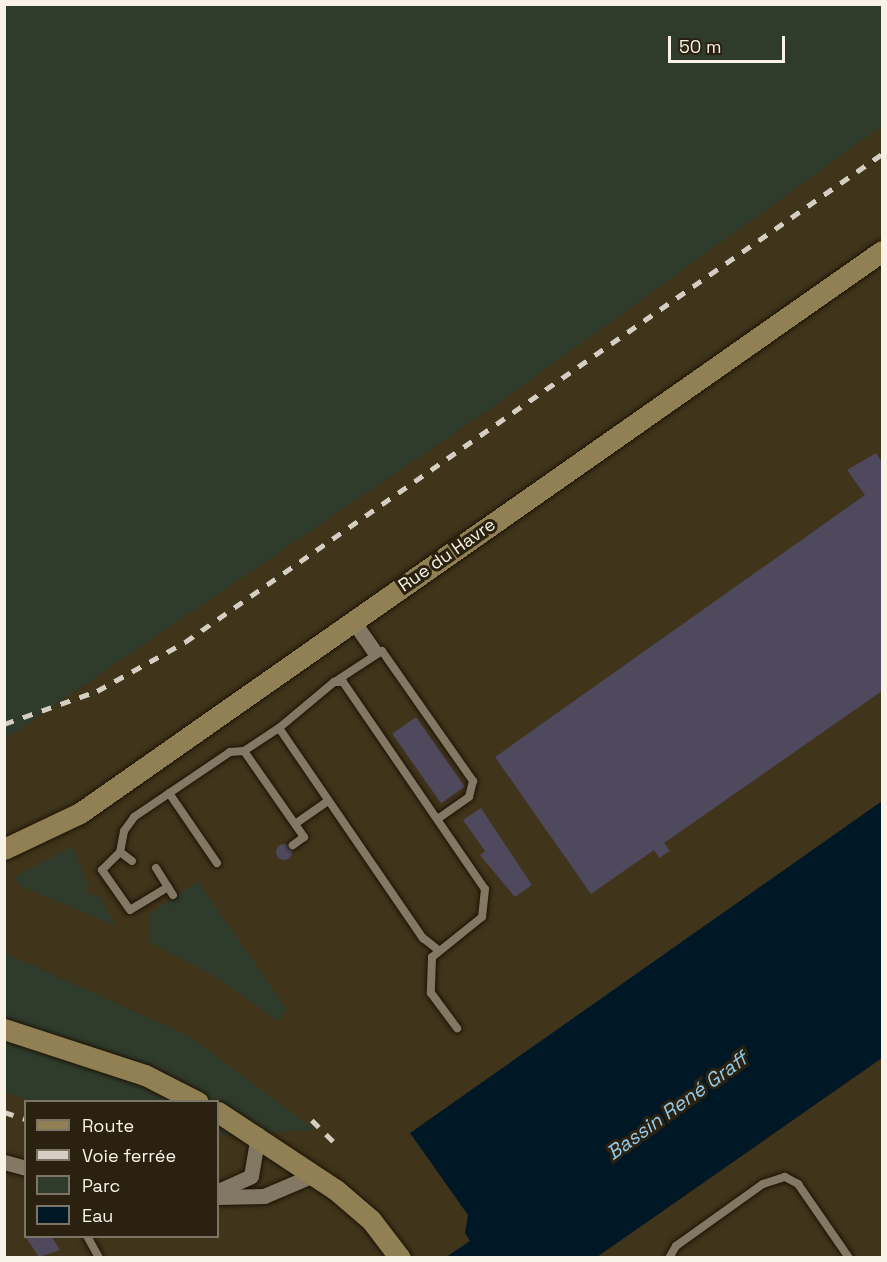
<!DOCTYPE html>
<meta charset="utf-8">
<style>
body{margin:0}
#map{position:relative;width:887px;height:1262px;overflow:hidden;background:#342b19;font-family:"Space Grotesk",sans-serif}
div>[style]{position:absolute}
.built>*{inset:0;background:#40341b}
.green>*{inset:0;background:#2f3c2c}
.water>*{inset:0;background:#001826}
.building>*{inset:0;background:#4e495c;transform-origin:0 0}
.round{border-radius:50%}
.roads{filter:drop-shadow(0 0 2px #1c1304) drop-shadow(0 0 2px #1c1304)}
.lane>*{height:8px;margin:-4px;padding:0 4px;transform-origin:4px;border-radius:4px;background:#837864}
.street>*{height:15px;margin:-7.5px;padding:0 7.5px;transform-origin:7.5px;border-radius:7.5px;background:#837864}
.secondary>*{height:21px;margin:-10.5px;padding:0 10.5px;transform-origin:10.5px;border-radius:10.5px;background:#908054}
.rail>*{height:4.5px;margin-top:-2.25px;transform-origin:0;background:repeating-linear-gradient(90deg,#d5cfc3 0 10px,transparent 0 20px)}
span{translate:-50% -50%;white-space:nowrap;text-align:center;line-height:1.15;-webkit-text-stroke:6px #2a2110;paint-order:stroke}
.street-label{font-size:18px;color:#f8f2e7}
.water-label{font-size:20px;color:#91c9eb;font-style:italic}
.frame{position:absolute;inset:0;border:6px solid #f8f2e7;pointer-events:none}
.legend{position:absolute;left:24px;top:1100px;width:195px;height:138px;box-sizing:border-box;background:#2a2110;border:2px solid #7c7566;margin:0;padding:8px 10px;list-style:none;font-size:18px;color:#f8f2e7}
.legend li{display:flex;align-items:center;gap:12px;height:30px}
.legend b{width:30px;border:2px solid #7c7566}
.scale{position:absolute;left:668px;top:36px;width:117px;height:27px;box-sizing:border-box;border:3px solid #f8f2e7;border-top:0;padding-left:8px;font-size:18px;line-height:21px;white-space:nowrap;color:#f8f2e7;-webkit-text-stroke:4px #2a2110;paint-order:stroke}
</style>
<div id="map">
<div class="built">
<i style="clip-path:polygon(882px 126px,882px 1257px,5px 1257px,5px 1092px,34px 1101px,26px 1102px,26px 1236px,218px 1236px,218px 1135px,314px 1130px,189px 1036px,5px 953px,5px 739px,500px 402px)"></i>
</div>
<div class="green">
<i style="clip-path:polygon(5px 4px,882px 5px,882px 126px,500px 402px,5px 739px)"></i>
<i style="clip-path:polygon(73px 846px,88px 886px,85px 889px,90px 896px,96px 893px,117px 926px,18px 885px,16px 876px)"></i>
<i style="clip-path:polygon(198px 881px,287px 1010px,278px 1021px,221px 980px,150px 942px,149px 914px)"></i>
<i style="clip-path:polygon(5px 953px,189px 1036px,316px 1130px,218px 1135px,218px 1102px,34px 1102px,5px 1092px)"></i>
</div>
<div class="water">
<i style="clip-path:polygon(882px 801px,882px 1058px,597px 1257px,446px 1257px,470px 1241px,465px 1233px,468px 1215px,410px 1133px)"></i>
</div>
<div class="building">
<i style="clip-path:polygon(876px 453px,882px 462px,882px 691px,664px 843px,670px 851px,659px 858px,654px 850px,591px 894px,495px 757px,865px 495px,847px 470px)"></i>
<i style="left:416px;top:717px;width:85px;height:29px;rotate:55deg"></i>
<i style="clip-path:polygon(481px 808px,532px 885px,515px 897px,480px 855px,485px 851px,463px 820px)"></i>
<i class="round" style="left:276px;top:844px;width:16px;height:16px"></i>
<i style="clip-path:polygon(25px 1236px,51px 1236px,60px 1250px,39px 1257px)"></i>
</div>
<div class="roads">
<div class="lane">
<i style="left:336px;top:681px;width:55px;rotate:-33.1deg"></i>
<i style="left:382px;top:651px;width:159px;rotate:55deg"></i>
<i style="left:473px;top:781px;width:16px;rotate:104deg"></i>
<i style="left:469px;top:797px;width:38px;rotate:145deg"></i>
<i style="left:279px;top:728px;width:255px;rotate:55.6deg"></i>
<i style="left:423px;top:938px;width:18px;rotate:38deg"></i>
<i style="left:244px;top:751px;width:105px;rotate:55.1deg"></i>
<i style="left:304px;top:837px;width:14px;rotate:144deg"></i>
<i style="left:169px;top:793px;width:85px;rotate:55.6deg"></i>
<i style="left:295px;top:824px;width:40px;rotate:-34.9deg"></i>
<i style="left:120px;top:852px;width:15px;rotate:37deg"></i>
<i style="left:156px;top:868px;width:32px;rotate:58deg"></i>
<i style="left:168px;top:887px;width:44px;rotate:148.8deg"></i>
<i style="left:130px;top:910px;width:49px;rotate:-125deg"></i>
<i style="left:102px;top:870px;width:25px;rotate:-45deg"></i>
<i style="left:120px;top:852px;width:21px;rotate:-79deg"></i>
<i style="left:124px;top:831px;width:17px;rotate:-54deg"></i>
<i style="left:134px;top:817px;width:116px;rotate:-34.1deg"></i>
<i style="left:230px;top:752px;width:14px;rotate:-4deg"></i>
<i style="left:244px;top:751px;width:42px;rotate:-33.3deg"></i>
<i style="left:279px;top:728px;width:72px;rotate:-39.9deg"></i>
<i style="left:334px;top:682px;width:9px"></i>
<i style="left:343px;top:682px;width:251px;rotate:55.6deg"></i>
<i style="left:485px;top:889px;width:28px;rotate:96deg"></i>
<i style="left:482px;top:917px;width:64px;rotate:141.3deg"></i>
<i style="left:432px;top:957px;width:36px;rotate:92deg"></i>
<i style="left:431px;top:993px;width:44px;rotate:53.4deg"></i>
<i style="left:87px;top:1236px;width:25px;rotate:61deg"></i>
<i style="left:669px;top:1258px;width:14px;rotate:-60deg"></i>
<i style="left:676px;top:1246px;width:107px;rotate:-35.5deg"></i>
<i style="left:763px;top:1184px;width:23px;rotate:-18deg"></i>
<i style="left:785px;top:1177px;width:15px;rotate:28deg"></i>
<i style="left:798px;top:1184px;width:90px;rotate:55.4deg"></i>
</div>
<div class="street">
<i style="left:353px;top:621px;width:35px;rotate:55deg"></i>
<i style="left:4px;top:1162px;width:23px;rotate:15deg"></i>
<i style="left:218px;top:1191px;width:36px;rotate:-24deg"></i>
<i style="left:251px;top:1176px;width:42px;rotate:-80.3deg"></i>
<i style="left:218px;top:1197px;width:46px;rotate:-1.2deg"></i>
<i style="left:264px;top:1196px;width:56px;rotate:-22.9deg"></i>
</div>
<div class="secondary">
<i style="left:4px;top:849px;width:84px;rotate:-25.3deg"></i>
<i style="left:80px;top:813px;width:979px;rotate:-35.02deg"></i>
<i style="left:4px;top:1029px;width:148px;rotate:18.1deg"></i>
<i style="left:145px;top:1075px;width:59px;rotate:27deg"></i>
<i style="left:218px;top:1112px;width:141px;rotate:33.5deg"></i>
<i style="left:336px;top:1190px;width:46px;rotate:40.6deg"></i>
<i style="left:371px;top:1220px;width:48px;rotate:52.7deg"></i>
</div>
</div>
<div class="rail">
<i style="left:4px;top:724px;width:99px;rotate:-19.5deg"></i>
<i style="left:97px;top:691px;width:101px;rotate:-29.1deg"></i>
<i style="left:185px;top:642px;width:851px;rotate:-35deg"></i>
<i style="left:4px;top:1112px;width:23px;rotate:18deg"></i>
<i style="left:312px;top:1120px;width:33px;rotate:45deg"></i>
</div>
<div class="street-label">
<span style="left:447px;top:555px;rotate:-35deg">Rue du Havre</span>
</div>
<div class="water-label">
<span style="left:677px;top:1106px;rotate:-36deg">Bassin René Graff</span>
</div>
<div class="frame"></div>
<ul class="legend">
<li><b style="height:8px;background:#908054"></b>Route</li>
<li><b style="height:8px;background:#d5cfc3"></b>Voie ferrée</li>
<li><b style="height:16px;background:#2f3c2c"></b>Parc</li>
<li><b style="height:16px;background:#001826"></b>Eau</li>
</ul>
<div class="scale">50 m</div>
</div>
